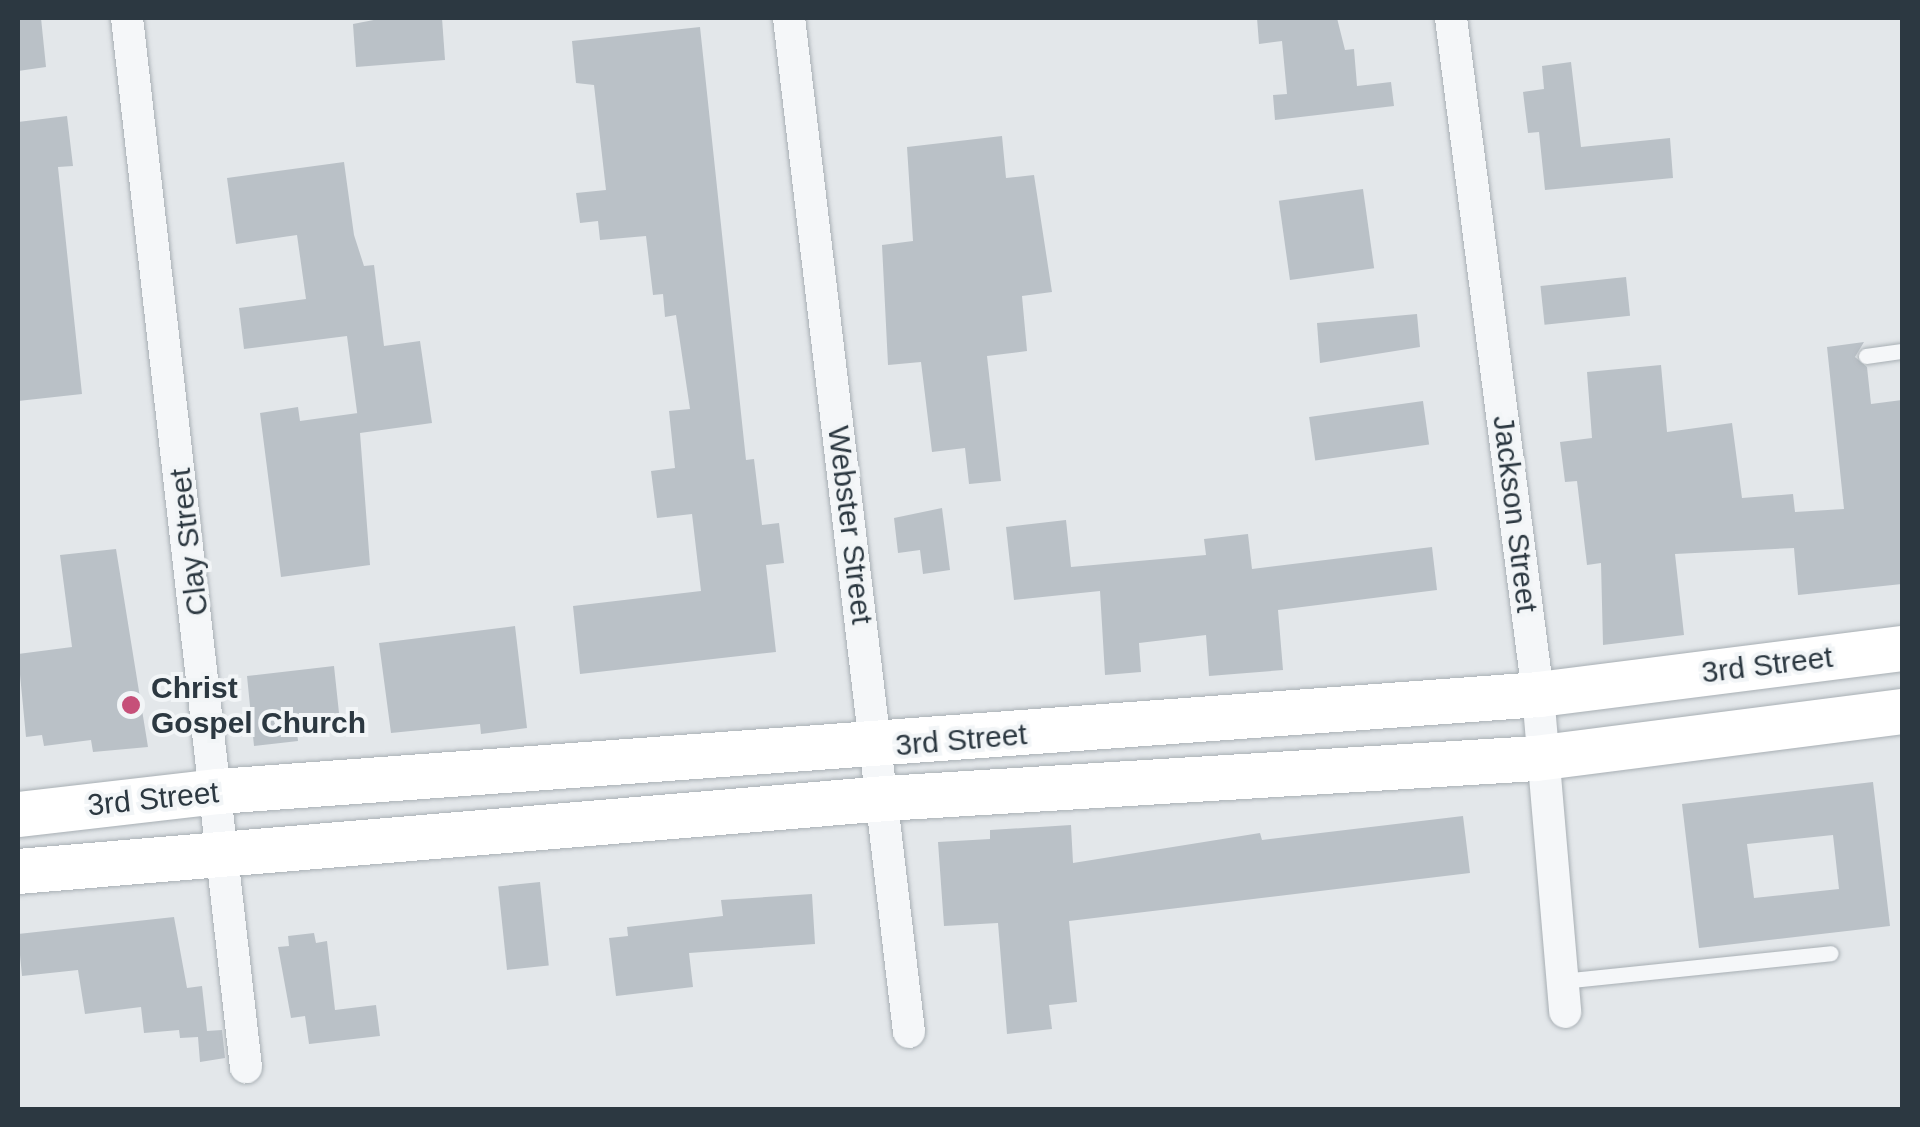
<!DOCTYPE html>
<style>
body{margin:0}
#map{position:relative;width:1920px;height:1127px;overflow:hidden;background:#e3e7ea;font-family:Arial,sans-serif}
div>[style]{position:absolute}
.building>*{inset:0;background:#bac1c7;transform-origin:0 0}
.roads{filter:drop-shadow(0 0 2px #a8afb4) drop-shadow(0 0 2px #a8afb4)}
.lane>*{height:15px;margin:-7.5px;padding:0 7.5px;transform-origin:7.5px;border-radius:7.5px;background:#f5f7f9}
.street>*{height:32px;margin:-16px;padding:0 16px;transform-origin:16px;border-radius:16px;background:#f5f7f9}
.secondary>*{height:45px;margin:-22.5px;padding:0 22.5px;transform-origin:22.5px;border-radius:22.5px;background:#fff}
.dots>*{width:28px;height:28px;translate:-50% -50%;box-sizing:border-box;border:5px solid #f2f5f7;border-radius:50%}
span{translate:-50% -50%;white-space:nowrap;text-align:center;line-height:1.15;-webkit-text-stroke:8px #f2f5f7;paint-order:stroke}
.street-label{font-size:30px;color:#2c3841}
.poi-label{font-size:30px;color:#2c3841;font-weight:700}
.left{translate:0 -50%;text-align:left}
.frame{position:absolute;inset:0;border:20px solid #2c3841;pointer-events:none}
</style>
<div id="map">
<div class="building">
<i style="clip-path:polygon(18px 18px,41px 18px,46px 67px,18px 71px)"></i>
<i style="clip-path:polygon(384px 18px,442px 18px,445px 60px,356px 67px,353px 24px)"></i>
<i style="clip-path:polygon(1257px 18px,1337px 18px,1345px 50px,1354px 49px,1357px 86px,1391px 82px,1394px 106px,1275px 120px,1273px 95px,1287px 94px,1282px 41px,1259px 44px)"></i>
<i style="clip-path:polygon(700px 27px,746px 460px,754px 459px,762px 525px,779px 523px,784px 563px,766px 565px,776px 652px,580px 674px,573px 606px,701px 591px,692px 514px,657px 518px,651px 471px,675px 468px,669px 411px,690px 409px,676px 315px,665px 317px,663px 294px,653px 295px,646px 236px,600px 240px,598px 221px,580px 223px,576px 193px,606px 190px,594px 85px,576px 83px,572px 41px)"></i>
<i style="clip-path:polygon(1571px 62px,1581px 147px,1670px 138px,1673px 178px,1545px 190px,1539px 132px,1528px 133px,1523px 92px,1544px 89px,1542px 66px)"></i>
<i style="clip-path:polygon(67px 116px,73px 166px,58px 167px,82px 394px,18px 401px,18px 122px)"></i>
<i style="clip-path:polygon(1002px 136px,1006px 178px,1034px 175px,1052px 292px,1022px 296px,1027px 351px,987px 356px,1001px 481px,969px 484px,965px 448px,932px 452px,921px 362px,888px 365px,882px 245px,913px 241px,907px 147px)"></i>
<i style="clip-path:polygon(344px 162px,354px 235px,364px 266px,374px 265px,384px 346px,420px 341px,432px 423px,360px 433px,370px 565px,281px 577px,260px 413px,298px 407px,300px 421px,358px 413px,359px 427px,347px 336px,244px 349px,239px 308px,306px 299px,297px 235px,236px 244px,227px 178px)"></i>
<i style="left:1363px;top:189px;width:80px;height:85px;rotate:82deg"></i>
<i style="left:1626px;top:277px;width:39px;height:86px;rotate:84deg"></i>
<i style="clip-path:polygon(1417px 314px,1420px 347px,1320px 363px,1317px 323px)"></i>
<i style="clip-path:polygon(1864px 342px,1855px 357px,1867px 367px,1871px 404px,1902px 400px,1902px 584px,1798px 595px,1794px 548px,1675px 554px,1684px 635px,1603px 645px,1601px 563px,1587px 565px,1577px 481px,1565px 482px,1560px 442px,1592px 438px,1587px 372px,1661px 365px,1667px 432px,1732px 423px,1742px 498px,1793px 494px,1795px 512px,1844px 509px,1827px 347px)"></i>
<i style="left:1423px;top:401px;width:44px;height:115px;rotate:82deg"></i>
<i style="clip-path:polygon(942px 508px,950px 570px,923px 574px,920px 550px,898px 553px,894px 518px)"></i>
<i style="clip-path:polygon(1066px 520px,1071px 567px,1206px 555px,1204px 539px,1248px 534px,1252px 569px,1432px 547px,1437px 590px,1278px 610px,1283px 670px,1209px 676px,1206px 635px,1139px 643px,1141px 672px,1105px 675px,1100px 591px,1014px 600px,1006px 527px)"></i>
<i style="clip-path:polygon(116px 549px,148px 747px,93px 752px,91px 740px,44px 746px,42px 735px,26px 737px,18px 654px,72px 647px,60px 555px)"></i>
<i style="clip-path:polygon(515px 626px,527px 728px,481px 734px,480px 724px,391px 733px,379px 643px)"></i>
<i style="clip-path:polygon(334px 666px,339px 713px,295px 718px,298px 741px,254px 746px,247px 676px)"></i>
<i style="clip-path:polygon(evenodd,1873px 782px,1890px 926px,1699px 948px,1682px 804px,1873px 782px,1833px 835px,1839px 889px,1754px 898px,1747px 844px,1833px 835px)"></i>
<i style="clip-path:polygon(1463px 816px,1470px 873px,1069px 921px,1077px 1002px,1049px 1005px,1052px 1029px,1007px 1034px,998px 923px,944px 926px,938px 842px,990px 839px,990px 830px,1071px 825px,1073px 863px,1260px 833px,1262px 840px)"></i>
<i style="left:540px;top:882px;width:84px;height:42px;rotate:84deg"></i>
<i style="clip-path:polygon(812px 894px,815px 944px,689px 953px,693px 987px,616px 996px,609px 938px,628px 936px,627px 927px,723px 916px,721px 900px)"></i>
<i style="clip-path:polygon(174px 917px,187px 988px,202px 986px,207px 1031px,222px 1030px,225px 1058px,200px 1062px,198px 1037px,180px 1038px,179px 1030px,144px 1033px,141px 1007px,85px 1014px,78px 970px,22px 976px,18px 934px)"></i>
<i style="clip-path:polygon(314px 933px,316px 943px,327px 941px,335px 1010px,376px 1005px,380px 1036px,309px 1044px,305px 1016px,291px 1018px,278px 947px,289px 946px,288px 936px)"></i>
</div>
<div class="roads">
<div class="lane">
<i style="left:1866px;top:356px;width:36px;rotate:-8deg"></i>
<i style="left:1562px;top:981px;width:270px;rotate:-5.9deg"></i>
</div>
<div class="street">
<i style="left:127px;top:18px;width:1056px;rotate:83.53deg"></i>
<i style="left:789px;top:18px;width:1021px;rotate:83.25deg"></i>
<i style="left:1451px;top:18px;width:682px;rotate:82.67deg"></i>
<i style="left:1538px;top:694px;width:319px;rotate:85.1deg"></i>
</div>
<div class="secondary">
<i style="left:18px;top:814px;width:201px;rotate:-6.6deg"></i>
<i style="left:218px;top:791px;width:1324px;rotate:-4.2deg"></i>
<i style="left:1538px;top:694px;width:367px;rotate:-7.2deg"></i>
<i style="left:18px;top:871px;width:870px;rotate:-4.81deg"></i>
<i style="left:885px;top:798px;width:651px;rotate:-3.52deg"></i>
<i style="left:1535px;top:758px;width:370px;rotate:-7.3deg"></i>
</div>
</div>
<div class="dots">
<i style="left:131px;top:705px;background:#c65079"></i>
</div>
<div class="street-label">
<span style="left:1515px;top:514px;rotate:83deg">Jackson Street</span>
<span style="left:850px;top:525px;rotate:83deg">Webster Street</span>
<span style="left:189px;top:542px;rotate:-97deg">Clay Street</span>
<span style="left:1767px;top:665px;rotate:-7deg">3rd Street</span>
<span style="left:961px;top:740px;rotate:-5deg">3rd Street</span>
<span style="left:153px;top:799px;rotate:-6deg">3rd Street</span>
</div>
<div class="poi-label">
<span class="left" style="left:151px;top:705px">Christ<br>Gospel Church</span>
</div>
<div class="frame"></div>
</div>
